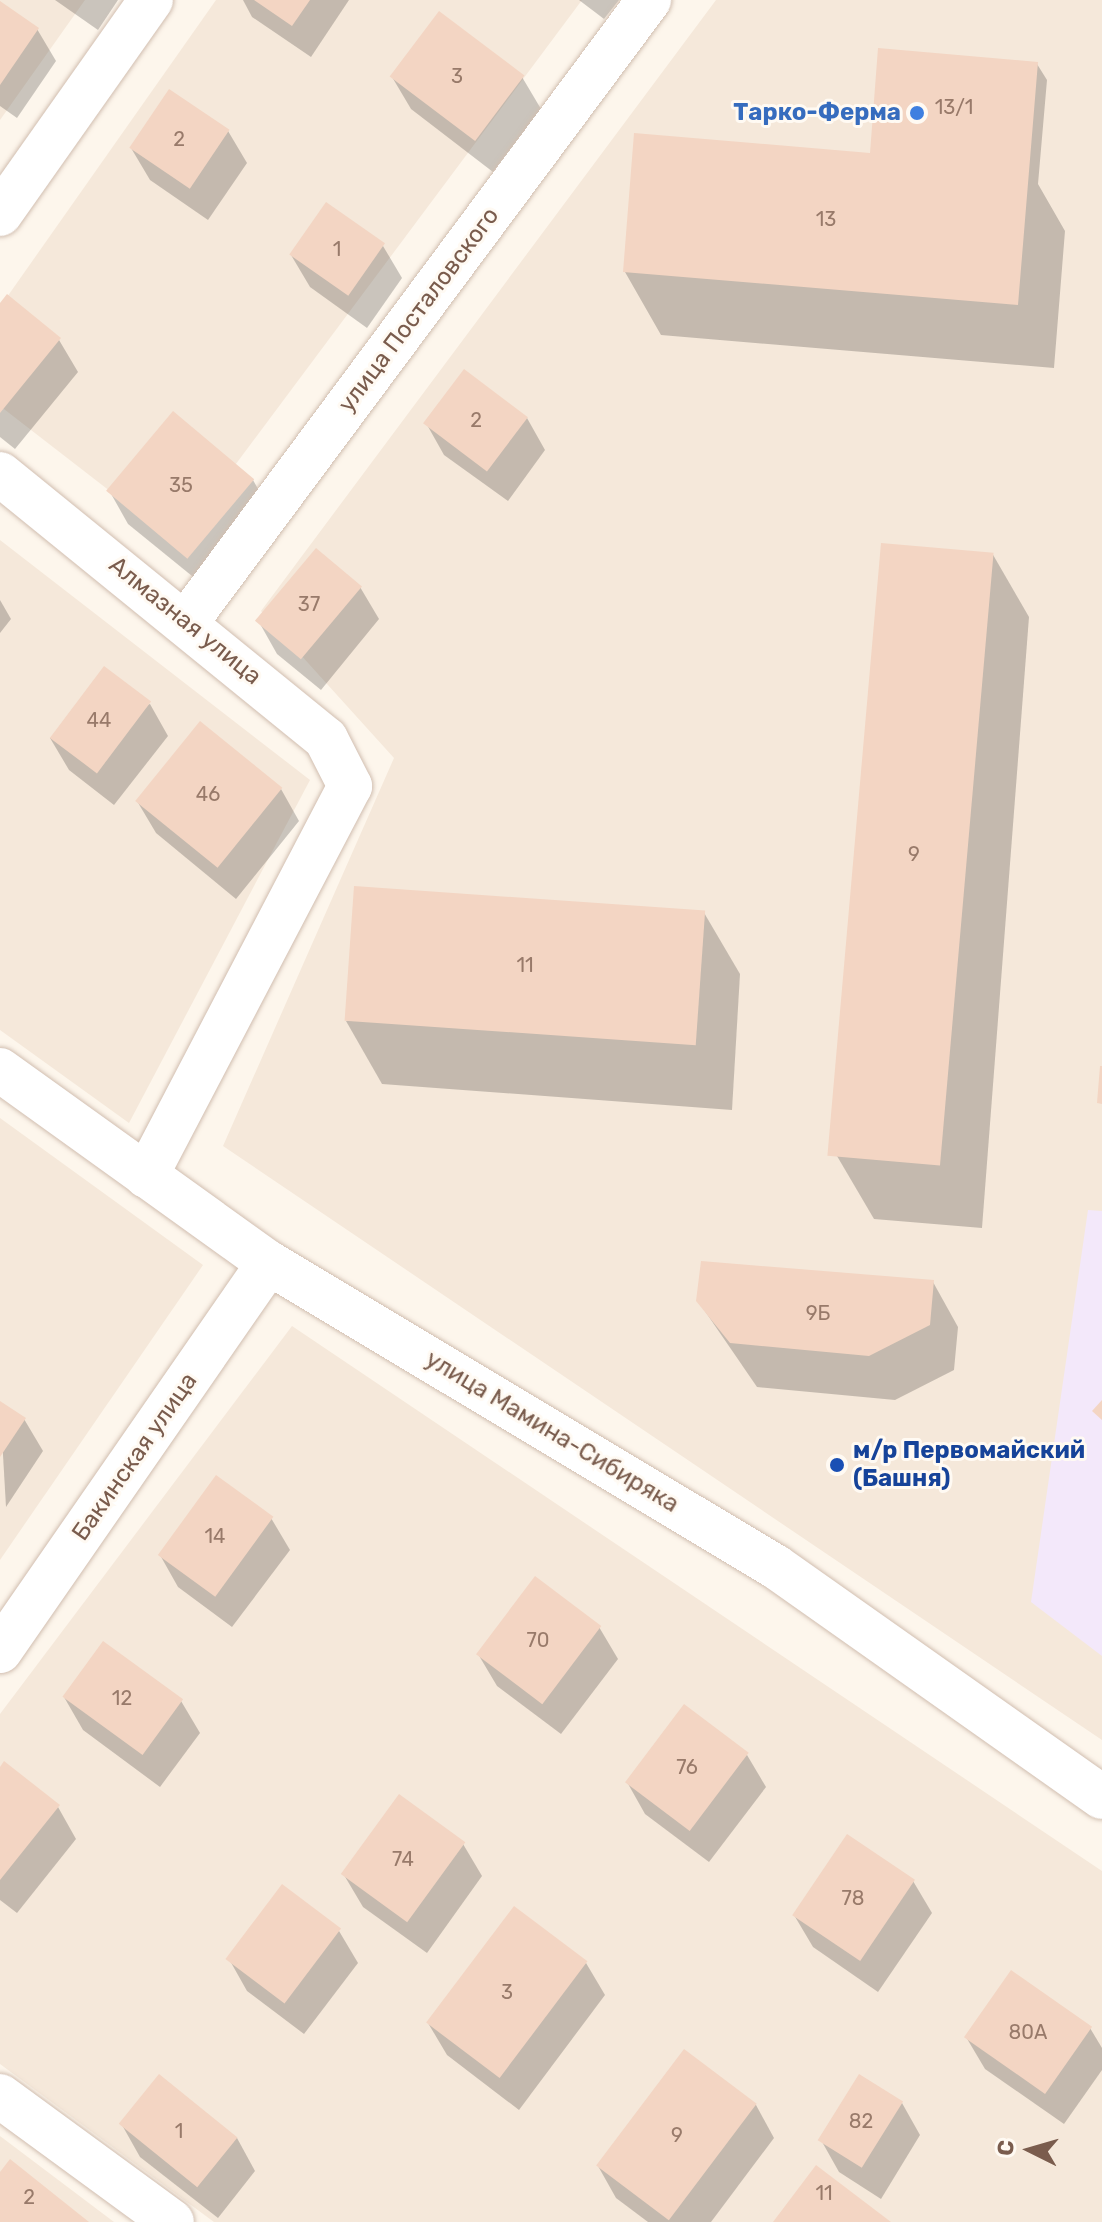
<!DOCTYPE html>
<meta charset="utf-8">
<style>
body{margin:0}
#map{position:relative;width:1102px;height:2222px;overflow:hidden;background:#fdf6ec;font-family:Rubik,sans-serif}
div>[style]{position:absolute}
.residential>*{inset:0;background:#f5e8da}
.education>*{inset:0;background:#f3e8fa}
.shadow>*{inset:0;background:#0003}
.building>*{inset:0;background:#f3d5c3;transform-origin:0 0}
.roads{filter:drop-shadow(0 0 2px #d1beb0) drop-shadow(0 0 2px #d1beb0)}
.minor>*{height:44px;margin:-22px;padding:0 22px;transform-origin:22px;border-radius:22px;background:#fff}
.tertiary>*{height:44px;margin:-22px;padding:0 22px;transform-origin:22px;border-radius:22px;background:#fff}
.dots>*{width:22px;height:22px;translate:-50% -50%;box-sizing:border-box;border:4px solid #fffaf3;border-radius:50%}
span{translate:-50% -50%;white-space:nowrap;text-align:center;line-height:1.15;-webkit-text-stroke:6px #fffaf3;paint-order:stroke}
.number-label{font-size:20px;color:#987a6a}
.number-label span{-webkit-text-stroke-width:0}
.shop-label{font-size:24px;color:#366cbe;font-weight:700}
.right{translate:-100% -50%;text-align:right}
.street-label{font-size:24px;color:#7a5c4d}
.transit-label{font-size:24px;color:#164399;font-weight:700}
.left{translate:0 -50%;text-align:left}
.north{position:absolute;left:990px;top:2110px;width:80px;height:80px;-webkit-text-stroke:6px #fffaf3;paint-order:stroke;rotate:275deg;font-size:22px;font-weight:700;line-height:32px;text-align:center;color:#7a5c4d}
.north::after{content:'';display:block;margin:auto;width:28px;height:36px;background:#7a5c4d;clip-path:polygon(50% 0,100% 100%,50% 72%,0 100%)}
</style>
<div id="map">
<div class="residential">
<i style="clip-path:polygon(0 0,85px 0,0 120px)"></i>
<i style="clip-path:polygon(216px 0,582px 0,177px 543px,0 406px,0 307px)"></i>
<i style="clip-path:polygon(716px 0,1102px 0,1102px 1740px,223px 1146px,394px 758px,261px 611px)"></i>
<i style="clip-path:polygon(0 540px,310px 780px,129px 1123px,0 1030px)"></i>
<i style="clip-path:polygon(0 1118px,203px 1265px,0 1560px)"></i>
<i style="clip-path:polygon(292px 1326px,1102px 1871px,1102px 2222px,214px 2222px,0 2064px,0 1714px)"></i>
<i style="clip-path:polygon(0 2136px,114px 2222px,0 2222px)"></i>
</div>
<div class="education">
<i style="clip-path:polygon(1088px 1210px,1102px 1211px,1102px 1656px,1031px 1602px)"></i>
</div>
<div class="shadow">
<i style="clip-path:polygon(55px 0,118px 0,98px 30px)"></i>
<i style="clip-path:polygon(243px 0,349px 0,311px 57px,252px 17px)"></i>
<i style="clip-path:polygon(579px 0,619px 0,604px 19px)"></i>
<i style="clip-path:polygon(0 3px,37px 29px,56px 61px,17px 118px,0 106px)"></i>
<i style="clip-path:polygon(1037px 64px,1047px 80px,1038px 184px,1065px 231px,1054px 368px,661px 335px,625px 272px,874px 155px)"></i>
<i style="clip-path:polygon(392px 77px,522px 77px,541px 109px,493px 172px,411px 109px)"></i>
<i style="clip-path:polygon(228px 131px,247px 163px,208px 220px,150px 180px,131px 148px)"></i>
<i style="clip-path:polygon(383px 246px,402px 278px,367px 328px,310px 287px,291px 255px)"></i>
<i style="clip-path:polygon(0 306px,59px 340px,78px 372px,15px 449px,0 437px)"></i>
<i style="clip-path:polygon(527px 418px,545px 450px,508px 501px,444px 455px,426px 423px)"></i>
<i style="clip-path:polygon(253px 480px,271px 512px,208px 589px,128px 524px,110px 492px)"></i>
<i style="clip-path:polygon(992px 553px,1029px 617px,982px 1228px,874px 1219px,837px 1156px)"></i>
<i style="clip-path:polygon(360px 587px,379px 619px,321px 690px,277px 654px,259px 622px)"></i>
<i style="clip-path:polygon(0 600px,11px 619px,0 633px)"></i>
<i style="clip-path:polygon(150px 704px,168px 736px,114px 805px,69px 770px,50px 738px)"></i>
<i style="clip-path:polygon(281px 789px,299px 821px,236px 899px,156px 833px,137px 801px)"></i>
<i style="clip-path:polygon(703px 911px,740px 974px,732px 1110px,382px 1084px,346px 1021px)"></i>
<i style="clip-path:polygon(933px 1282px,958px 1327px,954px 1370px,895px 1400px,757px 1387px,698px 1301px)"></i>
<i style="clip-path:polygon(0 1403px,24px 1419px,43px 1451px,6px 1507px)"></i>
<i style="clip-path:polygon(271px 1518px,290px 1550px,232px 1627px,178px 1587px,160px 1555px)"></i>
<i style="clip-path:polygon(599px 1627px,618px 1659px,561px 1734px,497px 1686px,478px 1654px)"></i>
<i style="clip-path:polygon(64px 1697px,181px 1701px,200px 1733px,160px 1787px,83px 1730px)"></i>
<i style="clip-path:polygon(747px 1755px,766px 1787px,709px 1862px,645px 1814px,627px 1782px)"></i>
<i style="clip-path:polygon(0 1770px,58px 1807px,76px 1839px,17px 1913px,0 1900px)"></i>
<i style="clip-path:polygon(463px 1844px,482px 1876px,427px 1953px,363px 1907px,344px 1875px)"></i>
<i style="clip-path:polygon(913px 1881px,932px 1913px,878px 1992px,813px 1947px,794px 1915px)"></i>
<i style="clip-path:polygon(339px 1931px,358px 1963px,304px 2034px,247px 1991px,229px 1959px)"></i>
<i style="clip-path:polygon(586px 1963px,605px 1995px,519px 2110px,447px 2055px,428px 2023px)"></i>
<i style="clip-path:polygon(1090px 2028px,1102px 2048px,1102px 2070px,1064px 2124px,985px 2069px,966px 2037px)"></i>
<i style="clip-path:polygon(684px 2052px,756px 2105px,774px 2138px,711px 2222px,648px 2222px,616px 2198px,598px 2166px)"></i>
<i style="clip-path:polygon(902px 2103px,920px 2135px,881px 2199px,839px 2172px,821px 2140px)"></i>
<i style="clip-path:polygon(122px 2125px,237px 2138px,255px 2171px,218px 2218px,140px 2157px)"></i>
</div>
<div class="building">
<i style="clip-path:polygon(254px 0,310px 0,292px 26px)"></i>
<i style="clip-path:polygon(0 1px,39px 28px,0 85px)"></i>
<i style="left:439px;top:11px;width:107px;height:82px;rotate:37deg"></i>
<i style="clip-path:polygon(878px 48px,1038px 62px,1018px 305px,623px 272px,634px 133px,870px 153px)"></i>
<i style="left:169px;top:89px;width:73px;height:71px;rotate:34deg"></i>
<i style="left:326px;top:202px;width:72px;height:64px;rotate:35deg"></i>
<i style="clip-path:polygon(7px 294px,61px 338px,0 413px,0 303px)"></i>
<i style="left:464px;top:369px;width:80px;height:68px;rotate:37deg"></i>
<i style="left:173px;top:411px;width:106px;height:104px;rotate:40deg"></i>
<i style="left:881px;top:543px;width:113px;height:615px;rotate:5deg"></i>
<i style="left:316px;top:548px;width:60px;height:95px;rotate:40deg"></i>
<i style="left:104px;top:666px;width:59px;height:90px;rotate:37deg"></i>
<i style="left:200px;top:721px;width:106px;height:103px;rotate:39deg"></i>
<i style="left:354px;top:886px;width:352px;height:135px;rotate:4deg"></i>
<i style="clip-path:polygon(1100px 1066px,1102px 1066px,1102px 1104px,1097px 1103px)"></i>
<i style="clip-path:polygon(701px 1261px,934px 1280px,930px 1325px,869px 1356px,730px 1343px,696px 1301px)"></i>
<i style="clip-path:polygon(1102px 1400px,1102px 1420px,1092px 1411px)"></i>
<i style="clip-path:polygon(0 1401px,26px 1418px,0 1457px)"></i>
<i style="left:216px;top:1475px;width:71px;height:99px;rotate:36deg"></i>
<i style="left:535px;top:1576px;width:83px;height:98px;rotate:37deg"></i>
<i style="left:103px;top:1641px;width:99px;height:69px;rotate:36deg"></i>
<i style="left:684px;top:1704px;width:81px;height:98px;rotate:37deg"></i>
<i style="clip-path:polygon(4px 1761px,60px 1805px,0 1880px,0 1767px)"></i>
<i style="left:399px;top:1794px;width:82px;height:99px;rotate:36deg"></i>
<i style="left:847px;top:1834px;width:82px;height:98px;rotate:34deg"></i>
<i style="left:282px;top:1884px;width:74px;height:94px;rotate:37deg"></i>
<i style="left:514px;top:1906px;width:92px;height:146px;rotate:37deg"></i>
<i style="left:1011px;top:1970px;width:99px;height:82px;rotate:35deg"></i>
<i style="left:684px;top:2049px;width:91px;height:146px;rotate:37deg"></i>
<i style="left:159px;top:2074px;width:101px;height:64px;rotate:39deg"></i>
<i style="left:859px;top:2074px;width:52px;height:78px;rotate:32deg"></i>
<i style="clip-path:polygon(10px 2159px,89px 2222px,0 2222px,0 2172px)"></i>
<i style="clip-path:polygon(816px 2165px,891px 2222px,773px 2222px)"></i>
</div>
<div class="roads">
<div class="minor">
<i style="left:0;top:214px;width:262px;rotate:-54.8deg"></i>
<i style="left:0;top:474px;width:420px;rotate:39.1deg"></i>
<i style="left:326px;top:739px;width:53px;rotate:62.9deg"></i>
<i style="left:350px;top:786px;width:440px;rotate:117.6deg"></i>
<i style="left:188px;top:620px;width:773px;rotate:-53.37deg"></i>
<i style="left:0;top:1651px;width:472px;rotate:-55.3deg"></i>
<i style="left:0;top:2096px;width:213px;rotate:36.2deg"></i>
</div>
<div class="tertiary">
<i style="left:0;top:1070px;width:331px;rotate:35.7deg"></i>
<i style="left:269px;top:1263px;width:591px;rotate:30.95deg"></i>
<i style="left:776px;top:1567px;width:399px;rotate:35.2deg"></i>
</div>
</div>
<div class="dots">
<i style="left:917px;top:113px;background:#3f7fe0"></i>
<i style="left:837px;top:1465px;background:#1a4fb4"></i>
</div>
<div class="number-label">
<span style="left:457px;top:76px">3</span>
<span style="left:954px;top:107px">13/1</span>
<span style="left:179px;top:139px">2</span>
<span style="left:826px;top:219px">13</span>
<span style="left:337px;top:249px">1</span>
<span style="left:476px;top:420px">2</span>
<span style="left:181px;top:485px">35</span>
<span style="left:309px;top:604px">37</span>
<span style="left:99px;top:720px">44</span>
<span style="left:208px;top:794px">46</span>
<span style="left:914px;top:854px">9</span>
<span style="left:525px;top:965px">11</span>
<span style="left:818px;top:1313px">9Б</span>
<span style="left:215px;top:1536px">14</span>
<span style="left:538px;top:1640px">70</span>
<span style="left:122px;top:1698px">12</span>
<span style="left:687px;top:1767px">76</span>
<span style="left:403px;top:1859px">74</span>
<span style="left:853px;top:1898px">78</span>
<span style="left:507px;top:1992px">3</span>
<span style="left:1028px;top:2032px">80А</span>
<span style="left:861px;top:2121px">82</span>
<span style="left:179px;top:2131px">1</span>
<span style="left:677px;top:2135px">9</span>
<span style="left:824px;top:2193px">11</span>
<span style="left:29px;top:2197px">2</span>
</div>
<div class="shop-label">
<span class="right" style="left:901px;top:113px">Тарко-Ферма</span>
</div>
<div class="street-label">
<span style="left:419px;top:310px;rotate:-53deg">улица Посталовского</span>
<span style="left:185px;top:621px;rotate:39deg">Алмазная улица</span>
<span style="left:552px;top:1432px;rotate:31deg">улица Мамина-Сибиряка</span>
<span style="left:135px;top:1457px;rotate:-55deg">Бакинская улица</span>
</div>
<div class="transit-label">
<span class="left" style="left:853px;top:1465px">м/р Первомайский<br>(Башня)</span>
</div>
<div class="north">С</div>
</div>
